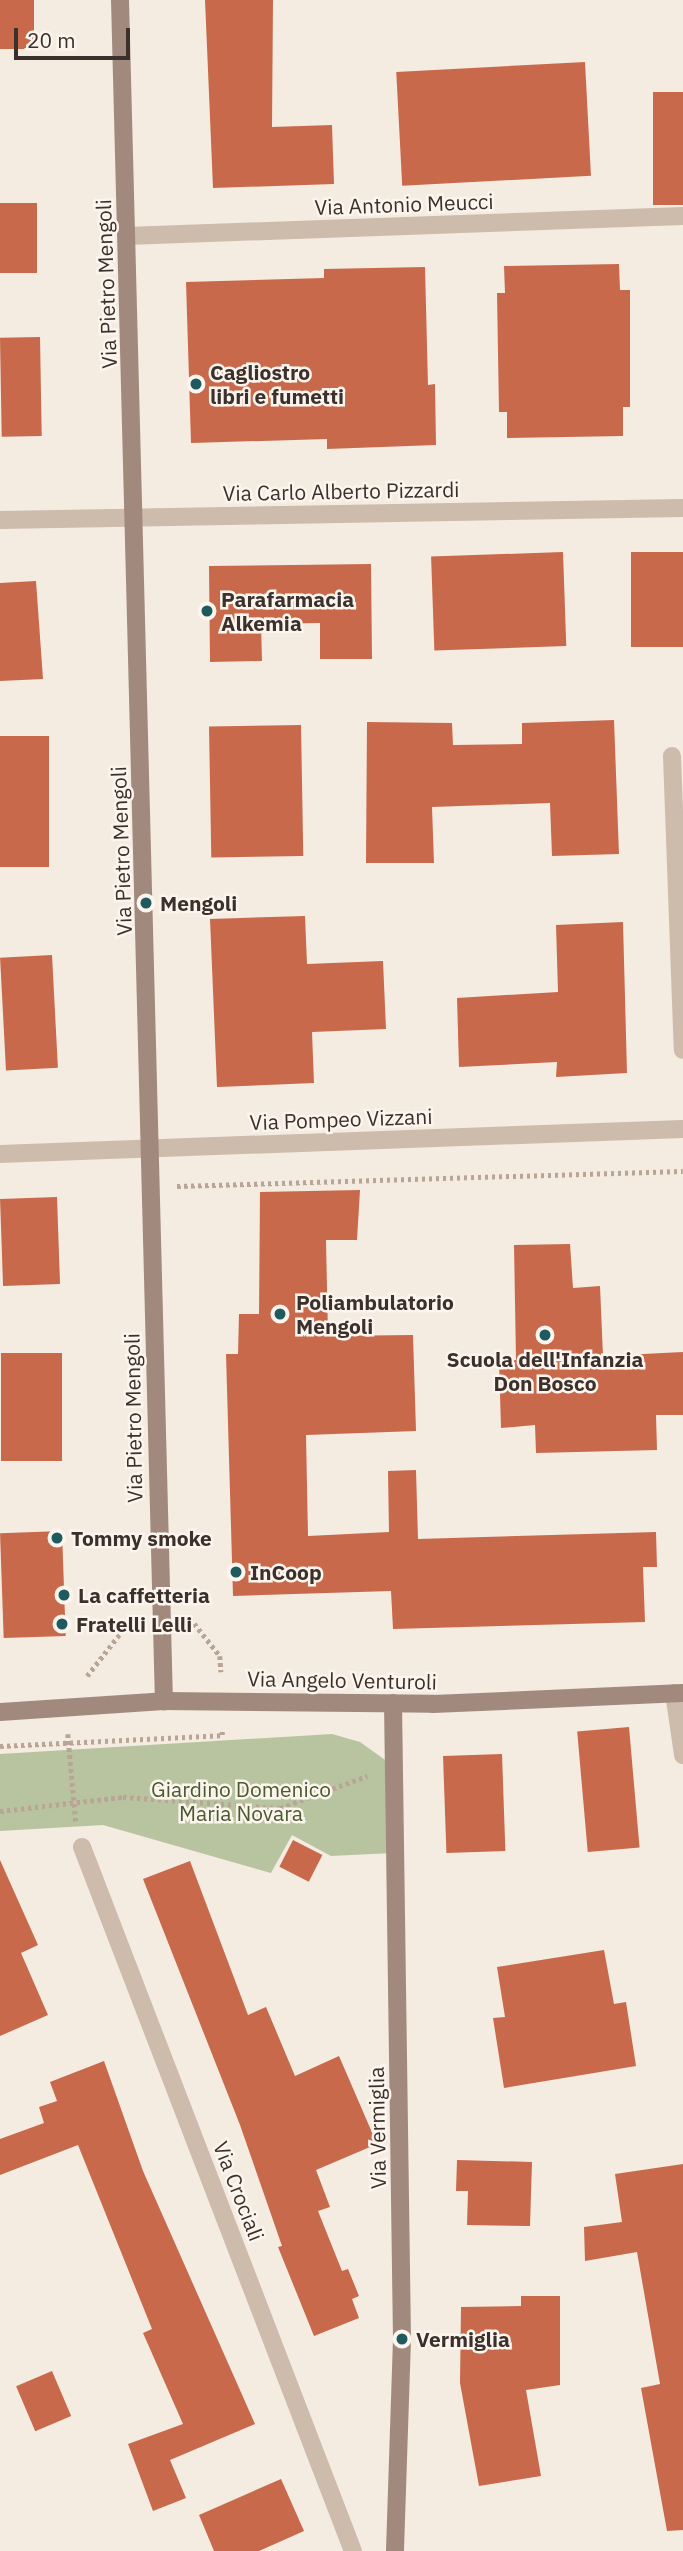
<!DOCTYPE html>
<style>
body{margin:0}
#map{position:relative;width:683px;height:2551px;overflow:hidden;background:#f4ebe1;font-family:"IBM Plex Sans",sans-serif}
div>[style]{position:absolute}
.green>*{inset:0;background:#b8c4a0}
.building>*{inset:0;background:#c8694b;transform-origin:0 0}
.path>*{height:4.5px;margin-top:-2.25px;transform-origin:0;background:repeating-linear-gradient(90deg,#b9a596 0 3.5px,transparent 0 7px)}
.street>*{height:18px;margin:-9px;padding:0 9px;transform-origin:9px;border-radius:9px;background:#cdbbac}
.secondary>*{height:18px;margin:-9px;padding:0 9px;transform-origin:9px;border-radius:9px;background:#a18a7d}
.dots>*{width:19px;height:19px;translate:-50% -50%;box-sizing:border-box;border:4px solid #fbf5ee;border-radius:50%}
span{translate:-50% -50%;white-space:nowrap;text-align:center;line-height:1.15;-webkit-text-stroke:5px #fbf5ee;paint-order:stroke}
.street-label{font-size:21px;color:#3b302b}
.poi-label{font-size:21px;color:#3b302b;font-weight:700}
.left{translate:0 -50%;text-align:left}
.park-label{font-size:21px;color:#4a5a2e}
.scale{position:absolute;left:14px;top:28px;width:116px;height:32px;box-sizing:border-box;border:4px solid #3b302b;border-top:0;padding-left:9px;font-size:21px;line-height:24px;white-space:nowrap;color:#3b302b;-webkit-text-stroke:5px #fbf5ee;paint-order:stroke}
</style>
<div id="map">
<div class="green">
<i style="clip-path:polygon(332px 1734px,360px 1742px,388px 1762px,392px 1853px,331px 1856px,292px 1835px,271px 1873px,103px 1825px,0 1831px,0 1754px)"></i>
</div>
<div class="building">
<i style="left:0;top:0;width:34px;height:49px"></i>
<i style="clip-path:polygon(205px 0,273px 0,272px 127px,332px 125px,334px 184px,213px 188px)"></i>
<i style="left:585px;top:62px;width:114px;height:189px;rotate:87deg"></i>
<i style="left:683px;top:92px;width:113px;height:30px;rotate:90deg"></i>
<i style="left:0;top:203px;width:37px;height:70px"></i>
<i style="clip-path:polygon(619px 264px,620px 290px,630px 290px,630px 407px,623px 407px,623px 436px,507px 438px,507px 412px,499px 412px,497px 293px,505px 293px,504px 266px)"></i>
<i style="clip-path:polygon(425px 267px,428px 385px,435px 384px,436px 445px,327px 449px,327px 439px,191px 443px,186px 282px,324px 278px,324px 269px)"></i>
<i style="left:40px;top:337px;width:99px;height:40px;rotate:89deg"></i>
<i style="left:563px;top:552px;width:94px;height:132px;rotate:88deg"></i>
<i style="left:683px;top:552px;width:95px;height:52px;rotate:90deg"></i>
<i style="clip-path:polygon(371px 564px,372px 659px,320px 659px,320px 623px,261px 624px,262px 661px,210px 662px,209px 566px)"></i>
<i style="clip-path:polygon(36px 581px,43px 679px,0 681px,0 583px)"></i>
<i style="clip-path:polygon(614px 720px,619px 854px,552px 856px,550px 803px,432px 807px,434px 863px,366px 863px,367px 722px,452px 723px,453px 745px,522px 744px,522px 723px)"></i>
<i style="left:301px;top:725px;width:131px;height:92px;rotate:89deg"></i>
<i style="left:0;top:736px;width:49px;height:131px"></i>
<i style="clip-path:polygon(305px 916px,307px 964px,383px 961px,386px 1029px,312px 1032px,314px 1083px,217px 1087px,210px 919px)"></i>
<i style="clip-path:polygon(623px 922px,627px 1073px,556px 1077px,557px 1062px,459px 1067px,457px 998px,558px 992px,556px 925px)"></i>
<i style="left:52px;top:955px;width:113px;height:52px;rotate:87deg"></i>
<i style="clip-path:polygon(360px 1190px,357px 1240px,326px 1240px,328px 1336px,413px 1335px,416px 1431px,306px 1435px,308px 1536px,389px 1532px,388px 1471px,416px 1470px,418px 1539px,656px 1532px,657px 1567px,643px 1567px,645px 1622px,393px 1629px,391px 1591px,233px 1596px,226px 1354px,238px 1354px,239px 1314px,259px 1314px,260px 1192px)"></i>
<i style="left:57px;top:1197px;width:87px;height:57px;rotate:88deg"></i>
<i style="clip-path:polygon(570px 1244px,573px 1288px,600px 1286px,603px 1356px,683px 1352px,683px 1415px,656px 1415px,657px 1450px,536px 1453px,535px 1425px,501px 1428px,499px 1361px,516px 1360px,514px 1245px)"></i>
<i style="left:1px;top:1353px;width:61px;height:108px"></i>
<i style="left:62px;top:1531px;width:105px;height:62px;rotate:88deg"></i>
<i style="left:629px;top:1727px;width:121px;height:52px;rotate:85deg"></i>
<i style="left:502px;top:1754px;width:97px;height:59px;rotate:88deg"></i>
<i style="left:293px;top:1840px;width:33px;height:30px;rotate:27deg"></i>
<i style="clip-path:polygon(0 1860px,38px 1945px,21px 1953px,48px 2015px,0 2036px)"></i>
<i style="clip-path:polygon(190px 1861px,248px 2015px,266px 2007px,295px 2076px,339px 2056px,377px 2144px,316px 2170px,330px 2207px,318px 2211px,342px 2271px,348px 2269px,359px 2296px,352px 2299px,359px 2318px,314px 2336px,278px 2247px,282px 2246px,240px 2125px,143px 1879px)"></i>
<i style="clip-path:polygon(604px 1950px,614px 2004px,626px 2002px,636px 2066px,504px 2088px,493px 2018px,505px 2017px,497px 1967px)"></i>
<i style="clip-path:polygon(104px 2061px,143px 2171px,255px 2424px,170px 2460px,186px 2498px,153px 2511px,128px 2444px,183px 2424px,143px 2333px,152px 2329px,78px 2145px,0 2175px,0 2139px,44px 2123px,39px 2107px,57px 2101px,50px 2082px)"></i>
<i style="clip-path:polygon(457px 2160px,532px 2162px,530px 2226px,467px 2225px,468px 2191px,456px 2191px)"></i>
<i style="clip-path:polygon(683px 2164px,683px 2530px,667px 2531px,641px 2388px,660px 2384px,637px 2252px,585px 2261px,584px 2227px,622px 2222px,615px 2174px)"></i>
<i style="clip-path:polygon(521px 2296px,560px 2296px,560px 2385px,526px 2390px,541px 2476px,479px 2486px,460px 2383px,461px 2307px,521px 2306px)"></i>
<i style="left:52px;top:2371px;width:49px;height:39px;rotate:67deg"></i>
<i style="clip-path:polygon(281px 2479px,304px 2531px,259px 2551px,214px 2551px,199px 2515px)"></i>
</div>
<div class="path">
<i style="left:177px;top:1186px;width:506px;rotate:-1.7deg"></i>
<i style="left:190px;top:1618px;width:48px;rotate:51.7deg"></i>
<i style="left:220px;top:1656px;width:16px;rotate:86deg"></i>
<i style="left:87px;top:1676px;width:75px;rotate:-52.1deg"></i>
<i style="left:68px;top:1734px;width:88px;rotate:84.8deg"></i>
<i style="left:0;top:1746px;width:222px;rotate:-2.8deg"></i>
<i style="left:222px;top:1735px;width:5px;rotate:-90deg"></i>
<i style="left:0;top:1811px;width:124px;rotate:-6.5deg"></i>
<i style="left:123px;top:1797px;width:157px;rotate:4deg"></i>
<i style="left:280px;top:1808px;width:93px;rotate:-20.2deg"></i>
</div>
<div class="street">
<i style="left:127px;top:236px;width:556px;rotate:-2.06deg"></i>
<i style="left:0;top:520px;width:683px;rotate:-1.01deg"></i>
<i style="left:672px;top:756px;width:294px;rotate:87.9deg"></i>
<i style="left:0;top:1154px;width:683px;rotate:-2.1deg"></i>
<i style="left:674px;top:1693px;width:63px;rotate:81.7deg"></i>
<i style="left:82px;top:1847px;width:754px;rotate:68.95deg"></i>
</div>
<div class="secondary">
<i style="left:120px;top:0;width:1702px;rotate:88.52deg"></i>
<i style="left:393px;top:1703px;width:636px;rotate:89.19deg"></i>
<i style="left:402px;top:2339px;width:212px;rotate:91.9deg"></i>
<i style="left:0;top:1712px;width:164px;rotate:-3.8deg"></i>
<i style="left:164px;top:1701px;width:269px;rotate:0.6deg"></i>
<i style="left:433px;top:1704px;width:250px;rotate:-2.5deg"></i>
</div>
<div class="dots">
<i style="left:196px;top:384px;background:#1f5a5e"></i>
<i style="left:207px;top:611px;background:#1f5a5e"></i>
<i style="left:146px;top:903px;background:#1f5a5e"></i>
<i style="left:280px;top:1314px;background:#1f5a5e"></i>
<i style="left:545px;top:1335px;background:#1f5a5e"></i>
<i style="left:57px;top:1538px;background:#1f5a5e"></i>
<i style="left:236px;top:1572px;background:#1f5a5e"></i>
<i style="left:64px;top:1595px;background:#1f5a5e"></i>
<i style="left:62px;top:1624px;background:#1f5a5e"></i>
<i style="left:402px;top:2339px;background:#1f5a5e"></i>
</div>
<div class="street-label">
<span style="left:404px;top:204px;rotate:-2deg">Via Antonio Meucci</span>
<span style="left:106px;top:284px;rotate:-92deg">Via Pietro Mengoli</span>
<span style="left:341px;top:491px;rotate:-1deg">Via Carlo Alberto Pizzardi</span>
<span style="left:121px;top:851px;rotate:-92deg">Via Pietro Mengoli</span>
<span style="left:341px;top:1119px;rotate:-2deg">Via Pompeo Vizzani</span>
<span style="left:133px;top:1418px;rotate:-91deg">Via Pietro Mengoli</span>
<span style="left:342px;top:1680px;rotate:1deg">Via Angelo Venturoli</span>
<span style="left:377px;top:2128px;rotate:-91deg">Via Vermiglia</span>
<span style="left:239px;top:2191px;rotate:69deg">Via Crociali</span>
</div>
<div class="poi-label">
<span class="left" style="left:210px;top:384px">Cagliostro<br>libri e fumetti</span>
<span class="left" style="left:221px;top:611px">Parafarmacia<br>Alkemia</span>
<span class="left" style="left:160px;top:903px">Mengoli</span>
<span class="left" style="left:296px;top:1314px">Poliambulatorio<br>Mengoli</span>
<span style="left:545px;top:1371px">Scuola dell'Infanzia<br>Don Bosco</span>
<span class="left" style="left:71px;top:1538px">Tommy smoke</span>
<span class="left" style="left:250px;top:1572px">InCoop</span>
<span class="left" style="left:78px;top:1595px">La caffetteria</span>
<span class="left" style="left:76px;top:1624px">Fratelli Lelli</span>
<span class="left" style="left:416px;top:2339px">Vermiglia</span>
</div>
<div class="park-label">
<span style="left:241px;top:1801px">Giardino Domenico<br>Maria Novara</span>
</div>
<div class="scale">20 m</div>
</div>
